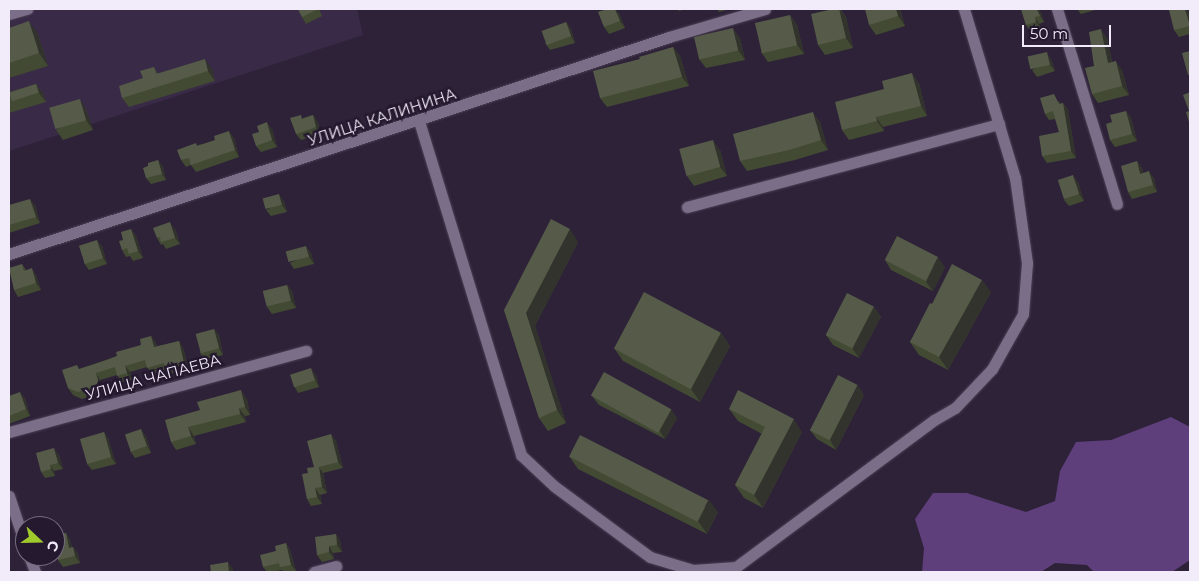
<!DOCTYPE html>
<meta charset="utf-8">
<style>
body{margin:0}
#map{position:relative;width:1199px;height:581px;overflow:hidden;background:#2e2239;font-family:Montserrat,sans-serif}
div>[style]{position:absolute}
.built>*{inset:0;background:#392a47}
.forest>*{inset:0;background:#5e3e7b}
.roads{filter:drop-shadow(0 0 1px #4b4154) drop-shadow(0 0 1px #4b4154)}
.minor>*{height:11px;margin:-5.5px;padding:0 5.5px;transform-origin:5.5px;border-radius:5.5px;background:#7b6e89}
.wall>*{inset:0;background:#424a33}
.shaded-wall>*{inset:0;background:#32332c}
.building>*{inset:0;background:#555b48;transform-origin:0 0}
span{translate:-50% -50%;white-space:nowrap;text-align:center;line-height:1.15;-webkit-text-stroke:5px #24192f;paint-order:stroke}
.street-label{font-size:15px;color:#f2ebfa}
.frame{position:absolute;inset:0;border:10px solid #f2ebfa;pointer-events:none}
.north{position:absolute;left:15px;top:516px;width:50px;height:50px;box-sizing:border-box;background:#24192f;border:1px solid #766d80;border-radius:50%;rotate:111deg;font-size:14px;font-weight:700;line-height:20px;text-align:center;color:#f2ebfa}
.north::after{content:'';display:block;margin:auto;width:18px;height:22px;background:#a0c92c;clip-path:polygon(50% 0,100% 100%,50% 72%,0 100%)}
.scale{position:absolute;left:1022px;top:25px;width:89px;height:22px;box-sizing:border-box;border:2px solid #f2ebfa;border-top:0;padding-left:6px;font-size:15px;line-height:18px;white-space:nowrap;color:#f2ebfa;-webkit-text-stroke:4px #24192f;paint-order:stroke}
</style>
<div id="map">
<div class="built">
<i style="clip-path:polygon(9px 9px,357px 9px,363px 35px,9px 151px)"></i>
</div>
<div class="forest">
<i style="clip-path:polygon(1171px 417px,1190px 427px,1190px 560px,1172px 572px,1094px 572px,1087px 565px,1055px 563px,1041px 572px,922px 572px,924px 548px,915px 519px,933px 493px,967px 493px,1026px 512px,1055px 501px,1060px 471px,1076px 442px,1111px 440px)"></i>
</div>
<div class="roads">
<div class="minor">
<i style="left:1057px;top:9px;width:204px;rotate:72.9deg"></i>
<i style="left:9px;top:14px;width:19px;rotate:-16deg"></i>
<i style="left:419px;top:121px;width:349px;rotate:73deg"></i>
<i style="left:521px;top:455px;width:45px;rotate:43.2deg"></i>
<i style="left:554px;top:486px;width:119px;rotate:36.5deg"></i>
<i style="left:650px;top:557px;width:45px;rotate:16.8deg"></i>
<i style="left:693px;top:570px;width:43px;rotate:-4deg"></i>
<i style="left:736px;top:567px;width:247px;rotate:-36.6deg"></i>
<i style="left:934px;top:420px;width:24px;rotate:-30deg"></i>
<i style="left:955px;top:408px;width:54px;rotate:-46.5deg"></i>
<i style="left:992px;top:369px;width:63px;rotate:-60.6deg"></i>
<i style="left:1023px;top:314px;width:51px;rotate:-85.5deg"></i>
<i style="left:1027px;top:263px;width:86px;rotate:-98deg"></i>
<i style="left:1015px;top:178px;width:177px;rotate:-106.8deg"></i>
<i style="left:687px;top:207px;width:323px;rotate:-14.9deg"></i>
<i style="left:9px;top:254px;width:695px;rotate:-18.2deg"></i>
<i style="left:669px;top:37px;width:100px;rotate:-16.3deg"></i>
<i style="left:9px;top:432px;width:308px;rotate:-15.3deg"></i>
<i style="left:9px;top:496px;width:51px;rotate:71.6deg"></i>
<i style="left:29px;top:556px;width:17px;rotate:69deg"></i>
<i style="left:314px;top:572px;width:23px;rotate:-15deg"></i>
</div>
</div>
<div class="wall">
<i style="clip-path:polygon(298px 9px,319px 9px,322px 16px,306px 24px,302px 17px)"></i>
<i style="clip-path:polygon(677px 9px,686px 9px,679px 11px)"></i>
<i style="clip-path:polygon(717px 9px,730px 9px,719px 12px)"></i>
<i style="clip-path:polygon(833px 9px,840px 9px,846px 17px,853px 48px,825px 55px,818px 45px)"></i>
<i style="clip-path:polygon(900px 9px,905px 26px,876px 35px,869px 25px)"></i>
<i style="clip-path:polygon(1021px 9px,1041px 13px,1044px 22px,1039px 24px,1041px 28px,1031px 32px,1026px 25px)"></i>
<i style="clip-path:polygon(1077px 9px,1099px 9px,1081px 14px)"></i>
<i style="clip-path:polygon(1189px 12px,1190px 18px,1190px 34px,1179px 37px,1174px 30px)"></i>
<i style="clip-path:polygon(619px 13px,625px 28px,609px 34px,604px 27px)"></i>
<i style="clip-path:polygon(790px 15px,797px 25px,804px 54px,768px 62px,761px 52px)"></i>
<i style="clip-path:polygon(566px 22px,571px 29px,575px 43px,550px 50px,545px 43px)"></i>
<i style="clip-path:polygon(9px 28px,38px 34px,48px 66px,9px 78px)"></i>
<i style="clip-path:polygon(740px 38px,745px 60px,706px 68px,699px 59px)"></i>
<i style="clip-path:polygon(1107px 38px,1112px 62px,1122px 70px,1129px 95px,1098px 103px,1092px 94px,1094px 66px)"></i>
<i style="clip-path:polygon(673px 47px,680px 56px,689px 86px,607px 107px,600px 98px,640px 59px)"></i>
<i style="clip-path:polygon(1051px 59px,1055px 71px,1037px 77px,1032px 70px)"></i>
<i style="clip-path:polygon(154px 67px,158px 74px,212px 69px,215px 81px,129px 107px,122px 98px)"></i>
<i style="clip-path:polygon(919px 83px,927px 116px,883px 127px,884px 131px,849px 140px,842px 130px)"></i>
<i style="clip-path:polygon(36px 84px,43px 93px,46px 102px,9px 113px,9px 92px)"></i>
<i style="clip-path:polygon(1059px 101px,1060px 104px,1063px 103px,1068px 110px,1076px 158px,1047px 163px,1042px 156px,1059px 132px,1055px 119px,1049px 120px,1045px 114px)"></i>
<i style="clip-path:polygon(86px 109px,93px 130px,63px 140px,56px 130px)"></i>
<i style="clip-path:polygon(1126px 111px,1131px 118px,1137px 141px,1115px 147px,1110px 140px)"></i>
<i style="clip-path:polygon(313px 115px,318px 122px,321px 134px,301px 140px,296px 134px,303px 118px)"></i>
<i style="clip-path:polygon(820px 122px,828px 150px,795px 160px,747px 171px,740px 161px)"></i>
<i style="clip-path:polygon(272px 129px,277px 147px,261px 152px,256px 146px)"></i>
<i style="clip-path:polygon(234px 138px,239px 157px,196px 172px,191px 165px,186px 167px,181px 160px,198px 145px)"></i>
<i style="clip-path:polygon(720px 150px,727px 176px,694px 186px,687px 176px)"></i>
<i style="clip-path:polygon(158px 160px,163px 167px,166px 180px,151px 184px,146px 178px)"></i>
<i style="clip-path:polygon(1137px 161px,1142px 168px,1143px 173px,1154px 178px,1157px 192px,1132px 199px,1128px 192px)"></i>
<i style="clip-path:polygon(1078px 182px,1084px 201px,1069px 206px,1064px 200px)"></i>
<i style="clip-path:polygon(284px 201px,287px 212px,271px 216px,266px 210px)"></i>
<i style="clip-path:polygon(9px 205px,35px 205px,40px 223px,9px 233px)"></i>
<i style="clip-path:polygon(131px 229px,136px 236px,143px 258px,133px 261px,130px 256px,126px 257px,122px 250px,123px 240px)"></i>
<i style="clip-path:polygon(175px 229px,180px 244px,166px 249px,163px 244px,161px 245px,157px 238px)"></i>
<i style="clip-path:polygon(578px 242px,535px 326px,566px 423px,548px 431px,539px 418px,504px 310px)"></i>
<i style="clip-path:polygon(102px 246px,107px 264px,89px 270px,84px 263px)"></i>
<i style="clip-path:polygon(311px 253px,314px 264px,294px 269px,290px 263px)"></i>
<i style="clip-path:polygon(885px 260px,945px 267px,933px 291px,891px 270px)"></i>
<i style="clip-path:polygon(22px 264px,26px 270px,36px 275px,41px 290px,18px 297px,14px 290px)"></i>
<i style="clip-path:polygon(287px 285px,292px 291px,296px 308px,272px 314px,267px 307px)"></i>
<i style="clip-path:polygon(991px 292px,948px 370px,919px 355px,910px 342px,932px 304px)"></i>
<i style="clip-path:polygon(874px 307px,881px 317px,859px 358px,833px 345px,826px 335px)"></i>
<i style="clip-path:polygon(214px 329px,219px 335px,223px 355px,205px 360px,200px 353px)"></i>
<i style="clip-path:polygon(721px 333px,730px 346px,700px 402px,623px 361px,614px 348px)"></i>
<i style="clip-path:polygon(151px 336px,156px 343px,157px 347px,179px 341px,183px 348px,189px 369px,170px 374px,167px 370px,152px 374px,147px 367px,130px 372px,132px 380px,122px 382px,117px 375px,100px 380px,104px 391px,82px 399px,73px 395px,68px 388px,80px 369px,117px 356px,141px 345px)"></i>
<i style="clip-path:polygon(316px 375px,319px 387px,298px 393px,294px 386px)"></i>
<i style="clip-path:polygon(864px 395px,836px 450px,817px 439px,810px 430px)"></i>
<i style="clip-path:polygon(9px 396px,25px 398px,30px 416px,9px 424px)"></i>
<i style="clip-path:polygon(592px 396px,677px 418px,665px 439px,599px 405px)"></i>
<i style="clip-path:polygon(247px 399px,250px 415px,245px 416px,246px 422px,194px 436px,196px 444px,176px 450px,171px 442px,200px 410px)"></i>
<i style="clip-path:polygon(729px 409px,802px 432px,763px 508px,744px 498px,735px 485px,762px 434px,738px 421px)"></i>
<i style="clip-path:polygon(104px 432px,108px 438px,116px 464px,92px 470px,87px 464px)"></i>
<i style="clip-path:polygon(331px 434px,336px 441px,343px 468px,323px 473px,327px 493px,320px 495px,322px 504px,311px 506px,307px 499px,308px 473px,314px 467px)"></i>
<i style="clip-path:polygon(146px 436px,151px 453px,135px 458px,130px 451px)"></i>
<i style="clip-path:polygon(59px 455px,63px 469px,54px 471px,55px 476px,45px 478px,41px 472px)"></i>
<i style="clip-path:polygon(569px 456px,718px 512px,707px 534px,578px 469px)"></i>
<i style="clip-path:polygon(66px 533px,70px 540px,72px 548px,73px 547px,78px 554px,80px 563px,63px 567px,58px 560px)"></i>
<i style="clip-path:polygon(336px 534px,340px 541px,342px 552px,333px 553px,334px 559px,322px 562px,317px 555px)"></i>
<i style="clip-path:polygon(286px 543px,290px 550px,296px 571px,284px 572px,282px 570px,272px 572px,267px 572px,263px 567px,276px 551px)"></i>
</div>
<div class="shaded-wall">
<i style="clip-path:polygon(615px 9px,619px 13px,625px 28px,620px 21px)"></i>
<i style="clip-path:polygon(839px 9px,846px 17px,853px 48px,846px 38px)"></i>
<i style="clip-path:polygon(896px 9px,900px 9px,905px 26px,898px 16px)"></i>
<i style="clip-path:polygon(1037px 9px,1039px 9px,1041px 13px,1044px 22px,1040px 16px)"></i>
<i style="clip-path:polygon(1185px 9px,1186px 9px,1189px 12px,1190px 18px,1190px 26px)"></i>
<i style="clip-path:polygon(790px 15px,797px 25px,804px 54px,797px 45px)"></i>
<i style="clip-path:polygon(1035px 17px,1039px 24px,1041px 28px,1036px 22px)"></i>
<i style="clip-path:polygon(29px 21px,38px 34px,48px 66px,39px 53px)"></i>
<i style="clip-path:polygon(566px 22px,571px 29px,575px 43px,571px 36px)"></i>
<i style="clip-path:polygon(733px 28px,740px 38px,745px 60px,738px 50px)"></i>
<i style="clip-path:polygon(1101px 29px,1107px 38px,1115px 72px,1108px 63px)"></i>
<i style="clip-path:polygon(673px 47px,680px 56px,689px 86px,682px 77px)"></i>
<i style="clip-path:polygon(1047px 52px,1051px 59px,1055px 71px,1050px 65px)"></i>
<i style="clip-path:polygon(205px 59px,212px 69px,215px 81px,208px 71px)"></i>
<i style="clip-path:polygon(1116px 61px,1122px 70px,1129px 95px,1122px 86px)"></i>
<i style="clip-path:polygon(912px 73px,919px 83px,927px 116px,921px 106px)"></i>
<i style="clip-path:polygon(36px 84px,43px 93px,46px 102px,39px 93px)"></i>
<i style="clip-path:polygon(80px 99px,86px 109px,93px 130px,86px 120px)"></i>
<i style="clip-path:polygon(1063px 103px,1068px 110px,1076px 158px,1071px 151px)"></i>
<i style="clip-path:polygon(1126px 111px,1131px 118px,1137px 141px,1132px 134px)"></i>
<i style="clip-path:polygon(813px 112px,820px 122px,828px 150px,821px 140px)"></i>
<i style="clip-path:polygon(313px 115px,318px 122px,321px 134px,316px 127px)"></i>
<i style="clip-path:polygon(876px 117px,883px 127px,884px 131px,877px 121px)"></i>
<i style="clip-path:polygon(267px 122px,272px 129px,277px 147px,272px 140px)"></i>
<i style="clip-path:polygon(229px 131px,234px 138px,239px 157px,235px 150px)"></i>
<i style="clip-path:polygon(713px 140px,720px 150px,727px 176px,720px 167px)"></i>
<i style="clip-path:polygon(158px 160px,163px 167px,166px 180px,162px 174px)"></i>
<i style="clip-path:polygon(1137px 161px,1142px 168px,1145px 180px,1140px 174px)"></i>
<i style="clip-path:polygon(1149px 171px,1154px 178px,1157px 192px,1153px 185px)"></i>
<i style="clip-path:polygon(1073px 175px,1078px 182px,1084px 201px,1079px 194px)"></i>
<i style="clip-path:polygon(279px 194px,284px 201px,287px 212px,282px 205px)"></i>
<i style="clip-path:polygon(30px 199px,35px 205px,40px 223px,36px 217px)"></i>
<i style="clip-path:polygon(170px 222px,175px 229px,180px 244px,175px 238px)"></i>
<i style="clip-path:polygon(131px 229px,136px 236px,143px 258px,138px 251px)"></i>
<i style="clip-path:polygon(570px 229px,578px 242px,535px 326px,566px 423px,557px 410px,526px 313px)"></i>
<i style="clip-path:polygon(97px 240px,102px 246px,107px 264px,103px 258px)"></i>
<i style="clip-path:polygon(306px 246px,311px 253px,314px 264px,309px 257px)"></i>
<i style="clip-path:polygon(938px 257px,945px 267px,933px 291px,926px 282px)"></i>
<i style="clip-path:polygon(32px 268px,36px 275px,41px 290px,36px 283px)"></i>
<i style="clip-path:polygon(982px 280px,991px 292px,948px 370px,939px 357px)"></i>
<i style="clip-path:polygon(287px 285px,292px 291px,296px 308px,291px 301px)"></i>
<i style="clip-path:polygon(874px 307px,881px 317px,859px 358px,852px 348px)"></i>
<i style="clip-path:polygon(214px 329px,219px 335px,223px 355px,219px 348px)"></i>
<i style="clip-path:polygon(721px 333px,730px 346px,700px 402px,691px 389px)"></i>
<i style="clip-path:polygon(151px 336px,156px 343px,159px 354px,154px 347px)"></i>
<i style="clip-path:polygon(179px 341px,183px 348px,189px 369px,184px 363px)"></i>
<i style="clip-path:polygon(125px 366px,130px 372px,132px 380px,127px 373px)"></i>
<i style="clip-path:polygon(311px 368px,316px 375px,319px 387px,315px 380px)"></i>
<i style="clip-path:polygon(96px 373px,100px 380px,104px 391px,99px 384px)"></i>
<i style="clip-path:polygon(858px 385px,864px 395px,836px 450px,830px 440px)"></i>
<i style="clip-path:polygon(241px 390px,247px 399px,250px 415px,245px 407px)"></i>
<i style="clip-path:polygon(20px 392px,25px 398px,30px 416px,26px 409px)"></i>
<i style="clip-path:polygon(239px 408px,245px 416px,246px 422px,240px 414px)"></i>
<i style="clip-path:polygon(671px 409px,677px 418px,665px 439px,659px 430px)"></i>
<i style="clip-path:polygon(794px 419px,802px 432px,763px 508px,754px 495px)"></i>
<i style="clip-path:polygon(188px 427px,194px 436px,196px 444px,191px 436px)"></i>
<i style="clip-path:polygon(141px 429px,146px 436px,151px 453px,147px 446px)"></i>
<i style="clip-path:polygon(104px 432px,108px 438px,116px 464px,111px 457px)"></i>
<i style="clip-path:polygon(331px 434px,336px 441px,343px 468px,338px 462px)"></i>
<i style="clip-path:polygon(54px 448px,59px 455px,63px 469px,58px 463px)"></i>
<i style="clip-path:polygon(50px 465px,54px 471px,55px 476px,51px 469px)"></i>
<i style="clip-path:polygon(319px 467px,323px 473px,327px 493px,322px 487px)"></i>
<i style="clip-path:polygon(315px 488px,320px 495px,322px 504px,317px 497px)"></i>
<i style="clip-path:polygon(709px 500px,718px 512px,707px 534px,698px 521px)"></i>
<i style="clip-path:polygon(66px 533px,70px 540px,74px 555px,69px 548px)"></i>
<i style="clip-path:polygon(336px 534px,340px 541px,342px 552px,337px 545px)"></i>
<i style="clip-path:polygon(286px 543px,290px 550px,296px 571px,291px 565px)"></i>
<i style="clip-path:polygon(329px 546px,333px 553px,334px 559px,329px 552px)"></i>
<i style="clip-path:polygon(73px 547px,78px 554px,80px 563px,75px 556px)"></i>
<i style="clip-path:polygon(228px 562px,233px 569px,233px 572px,229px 572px)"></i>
</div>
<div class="building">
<i style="clip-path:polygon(298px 9px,318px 9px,302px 17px)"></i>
<i style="clip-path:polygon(607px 9px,615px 9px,620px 21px,604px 27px,598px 12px)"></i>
<i style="clip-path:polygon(833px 9px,839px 9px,846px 38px,818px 45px,811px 14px)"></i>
<i style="clip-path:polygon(865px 9px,896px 9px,898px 16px,869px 25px)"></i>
<i style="clip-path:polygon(1021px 9px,1037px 9px,1040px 16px,1035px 17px,1036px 22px,1026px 25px)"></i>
<i style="clip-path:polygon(1173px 9px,1185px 9px,1190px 26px,1174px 30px,1169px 10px)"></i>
<i style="left:790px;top:15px;width:31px;height:36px;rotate:77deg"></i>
<i style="clip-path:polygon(29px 21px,39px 53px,9px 63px,9px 28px)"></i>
<i style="left:566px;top:22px;width:15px;height:26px;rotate:70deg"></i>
<i style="left:733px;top:28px;width:23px;height:40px;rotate:77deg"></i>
<i style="clip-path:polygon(1101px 29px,1108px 63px,1116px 61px,1122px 86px,1092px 94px,1085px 68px,1094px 66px,1089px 32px)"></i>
<i style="clip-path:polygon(673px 47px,682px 77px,600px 98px,593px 71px,640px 59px,639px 57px)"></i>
<i style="clip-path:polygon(1190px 51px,1190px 74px,1188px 75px,1182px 53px)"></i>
<i style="left:1047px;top:52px;width:13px;height:20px;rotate:77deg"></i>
<i style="clip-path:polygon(205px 59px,208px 71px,122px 98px,119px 86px,143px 78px,140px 71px,154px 67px,156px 74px)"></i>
<i style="clip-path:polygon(912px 73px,921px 106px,876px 117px,877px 121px,842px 130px,835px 102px,884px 89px,882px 81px)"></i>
<i style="left:36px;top:84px;width:9px;height:28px;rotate:72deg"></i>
<i style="clip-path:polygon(1190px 92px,1190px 122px,1189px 122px,1186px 112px,1189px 111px,1183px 95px)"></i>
<i style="clip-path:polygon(1054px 94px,1059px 104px,1063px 103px,1071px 151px,1042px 156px,1039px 136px,1059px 132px,1053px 111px,1045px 114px,1040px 98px)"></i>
<i style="left:80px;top:99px;width:22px;height:32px;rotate:74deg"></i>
<i style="clip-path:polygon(1126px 111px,1132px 134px,1110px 140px,1106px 124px,1112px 122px,1110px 115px)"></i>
<i style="clip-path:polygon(813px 112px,821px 140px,789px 150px,740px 161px,733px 134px)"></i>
<i style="clip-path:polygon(301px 115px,302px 119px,313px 115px,316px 127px,296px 134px,290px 118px)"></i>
<i style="clip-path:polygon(267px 122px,272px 140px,256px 146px,252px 134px,259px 132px,257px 126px)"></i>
<i style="clip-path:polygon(229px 131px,235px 150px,191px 165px,189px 158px,181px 160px,177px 150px,196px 143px,197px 146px,215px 140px,214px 136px)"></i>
<i style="left:713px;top:140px;width:28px;height:35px;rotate:75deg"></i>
<i style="clip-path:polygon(158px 160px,162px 174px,146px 178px,143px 168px,148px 166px,148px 163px)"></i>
<i style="clip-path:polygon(1137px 161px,1140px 174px,1149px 171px,1153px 185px,1128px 192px,1121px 166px)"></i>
<i style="left:1073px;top:175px;width:20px;height:16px;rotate:72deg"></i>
<i style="left:279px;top:194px;width:11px;height:17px;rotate:75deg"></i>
<i style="clip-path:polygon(30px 199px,36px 217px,9px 225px,9px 205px)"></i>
<i style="clip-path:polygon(551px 219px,570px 229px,526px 313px,557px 410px,539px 418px,504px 310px)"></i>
<i style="clip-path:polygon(170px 222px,175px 238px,161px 242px,160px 237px,157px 238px,153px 228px)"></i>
<i style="clip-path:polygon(131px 229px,138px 251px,129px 254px,127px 248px,122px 250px,119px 241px,123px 240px,121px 232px)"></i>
<i style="left:897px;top:236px;width:46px;height:27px;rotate:27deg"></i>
<i style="left:97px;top:240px;width:19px;height:19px;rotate:72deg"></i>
<i style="left:306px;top:246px;width:11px;height:21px;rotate:75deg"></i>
<i style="clip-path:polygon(22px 264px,24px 271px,32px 268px,36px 283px,14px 290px,9px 268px)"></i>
<i style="clip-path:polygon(952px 264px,982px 280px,939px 357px,910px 342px,930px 303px,932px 304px)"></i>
<i style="left:287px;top:285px;width:16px;height:25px;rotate:76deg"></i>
<i style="left:644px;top:292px;width:87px;height:64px;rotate:28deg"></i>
<i style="left:847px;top:293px;width:30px;height:47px;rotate:27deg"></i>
<i style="left:214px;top:329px;width:20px;height:19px;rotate:75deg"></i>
<i style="clip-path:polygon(151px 336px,154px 347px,179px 341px,184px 363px,165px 367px,164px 363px,147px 368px,145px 360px,125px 366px,127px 373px,117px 376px,115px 367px,96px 373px,99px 384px,78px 392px,68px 388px,62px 370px,77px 365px,79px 369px,107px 360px,117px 356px,116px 352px,141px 345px,140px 339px)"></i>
<i style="left:311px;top:368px;width:13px;height:22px;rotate:72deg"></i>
<i style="left:604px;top:372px;width:77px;height:27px;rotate:29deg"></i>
<i style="left:838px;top:375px;width:22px;height:62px;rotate:27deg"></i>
<i style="clip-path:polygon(241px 390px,245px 407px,239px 408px,240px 414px,188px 427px,191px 436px,171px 442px,165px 420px,200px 410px,197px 402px)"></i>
<i style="clip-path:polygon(738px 390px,794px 419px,754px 495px,735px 485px,765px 427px,729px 409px)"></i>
<i style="clip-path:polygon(20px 392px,26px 409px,9px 416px,9px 396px)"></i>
<i style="left:141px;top:429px;width:18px;height:17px;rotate:71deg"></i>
<i style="left:104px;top:432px;width:26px;height:25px;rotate:74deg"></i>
<i style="clip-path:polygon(331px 434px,338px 462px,319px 467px,322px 487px,315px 488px,317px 497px,307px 499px,302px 474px,308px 473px,307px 468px,314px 467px,307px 441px)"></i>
<i style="left:580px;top:435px;width:144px;height:24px;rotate:27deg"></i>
<i style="clip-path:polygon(54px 448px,58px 463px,50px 465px,51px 469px,41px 472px,36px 453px)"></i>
<i style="clip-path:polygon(66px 533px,69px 548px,73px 547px,75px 556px,58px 560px,55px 545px,55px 535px)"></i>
<i style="clip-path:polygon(336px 534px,337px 545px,329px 546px,329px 552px,317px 555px,315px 537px)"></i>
<i style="clip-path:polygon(286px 543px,291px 565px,280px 567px,279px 563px,263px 567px,260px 555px,276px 551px,275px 546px)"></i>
<i style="clip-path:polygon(228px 562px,229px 572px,211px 572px,210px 565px)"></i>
</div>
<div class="street-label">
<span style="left:382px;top:117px;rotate:-18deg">УЛИЦА КАЛИНИНА</span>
<span style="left:153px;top:377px;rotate:-15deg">УЛИЦА ЧАПАЕВА</span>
</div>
<div class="frame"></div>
<div class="north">С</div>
<div class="scale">50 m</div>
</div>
